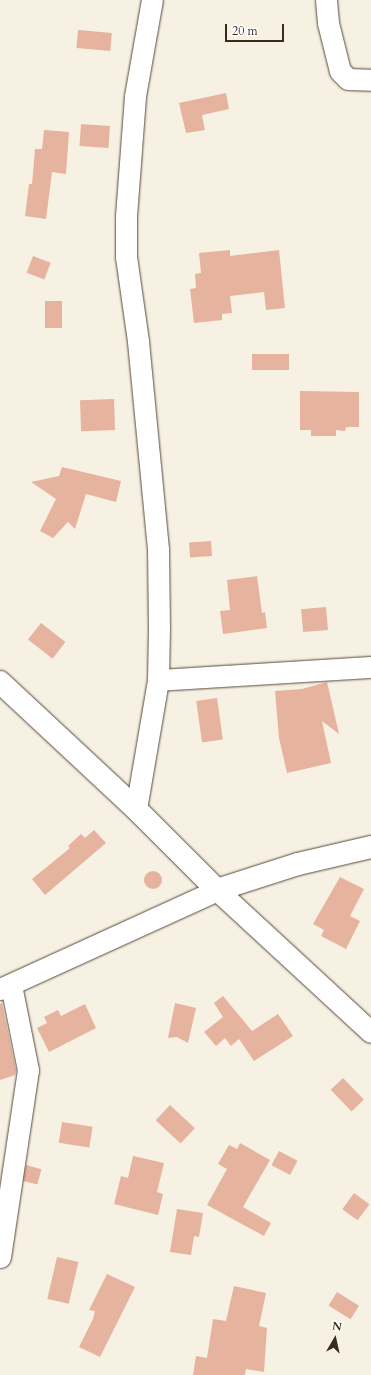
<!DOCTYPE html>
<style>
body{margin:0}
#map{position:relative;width:371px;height:1375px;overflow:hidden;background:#f7f1e3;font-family:Cardo,serif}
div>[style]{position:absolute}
.building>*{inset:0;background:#e6b39f;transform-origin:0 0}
.round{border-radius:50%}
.roads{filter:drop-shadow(0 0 1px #57483c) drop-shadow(0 0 1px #57483c)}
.minor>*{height:21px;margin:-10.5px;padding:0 10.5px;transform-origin:10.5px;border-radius:10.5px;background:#fff}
.tertiary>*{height:22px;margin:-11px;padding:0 11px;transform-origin:11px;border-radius:11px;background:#fff}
span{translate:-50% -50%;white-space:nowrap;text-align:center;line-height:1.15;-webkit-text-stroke:3px #fff;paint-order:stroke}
.north{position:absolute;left:315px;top:1319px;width:40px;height:40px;-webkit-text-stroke:3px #fff;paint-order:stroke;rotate:9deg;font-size:11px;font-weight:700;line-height:16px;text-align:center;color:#3b2a1e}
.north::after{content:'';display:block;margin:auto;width:14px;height:18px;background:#3b2a1e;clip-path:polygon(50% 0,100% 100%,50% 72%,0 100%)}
.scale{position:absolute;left:225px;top:24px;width:59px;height:18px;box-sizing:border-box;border:2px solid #3b2a1e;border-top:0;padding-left:5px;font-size:12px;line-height:14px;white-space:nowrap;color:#3b2a1e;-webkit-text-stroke:3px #fff;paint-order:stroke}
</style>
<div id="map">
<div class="building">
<i style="left:78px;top:30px;width:34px;height:18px;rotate:5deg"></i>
<i style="clip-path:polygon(226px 93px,229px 109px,202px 115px,205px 130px,186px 133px,179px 103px)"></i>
<i style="left:81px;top:124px;width:29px;height:22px;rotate:4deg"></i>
<i style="clip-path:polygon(44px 130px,69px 132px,66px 174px,52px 172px,46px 219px,25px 216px,29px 184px,32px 184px,35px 149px,42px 149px)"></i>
<i style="clip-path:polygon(230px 250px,230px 256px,279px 250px,285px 308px,266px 310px,264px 292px,230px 296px,232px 313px,222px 314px,222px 320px,194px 323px,190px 289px,196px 288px,195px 274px,201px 273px,199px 253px)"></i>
<i style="left:33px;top:256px;width:19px;height:18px;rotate:21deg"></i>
<i style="left:45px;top:301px;width:17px;height:27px"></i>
<i style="left:252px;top:354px;width:37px;height:16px"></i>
<i style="clip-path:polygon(300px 391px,359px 392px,359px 427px,346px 427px,345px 431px,336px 430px,336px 436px,311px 436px,311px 430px,300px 430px)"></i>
<i style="left:114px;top:399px;width:31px;height:34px;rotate:88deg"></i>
<i style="clip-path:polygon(62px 467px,121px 481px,116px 502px,86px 494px,75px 529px,68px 522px,53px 538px,40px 531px,56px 499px,31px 482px,59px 476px)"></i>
<i style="left:211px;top:541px;width:15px;height:22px;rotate:86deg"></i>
<i style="clip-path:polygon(257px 576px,262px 613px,265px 612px,267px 628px,223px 634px,220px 611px,230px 610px,227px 580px)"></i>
<i style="left:326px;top:607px;width:23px;height:25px;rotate:85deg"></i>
<i style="left:41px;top:623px;width:31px;height:21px;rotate:38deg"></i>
<i style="clip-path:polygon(327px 682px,339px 734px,322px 721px,331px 763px,287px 773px,279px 738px,275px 691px,302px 689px)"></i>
<i style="left:217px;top:698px;width:42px;height:21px;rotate:82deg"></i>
<i style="clip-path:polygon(94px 830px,106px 843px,45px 895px,32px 879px,70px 848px,68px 846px,81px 834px,85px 838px)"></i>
<i class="round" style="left:144px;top:871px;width:18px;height:18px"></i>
<i style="clip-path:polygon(340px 877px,364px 889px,350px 916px,360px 921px,346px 949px,321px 936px,324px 930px,313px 924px)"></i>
<i style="clip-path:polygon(223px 996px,252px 1031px,278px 1014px,293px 1036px,254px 1061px,239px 1039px,231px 1046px,225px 1038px,216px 1046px,204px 1032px,223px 1017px,214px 1003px)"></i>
<i style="clip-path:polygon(2px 1003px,16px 1070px,15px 1075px,0 1080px,0 1004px)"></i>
<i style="clip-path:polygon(175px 1003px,196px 1008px,188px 1043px,177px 1037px,168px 1038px)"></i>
<i style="clip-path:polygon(85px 1004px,96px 1028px,49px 1052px,37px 1028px,47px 1023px,44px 1017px,58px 1010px,61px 1016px)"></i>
<i style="left:343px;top:1078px;width:30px;height:17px;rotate:46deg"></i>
<i style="left:170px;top:1105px;width:34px;height:21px;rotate:43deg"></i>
<i style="left:62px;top:1122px;width:31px;height:21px;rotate:9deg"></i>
<i style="clip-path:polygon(240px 1143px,270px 1160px,243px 1207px,271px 1223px,264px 1236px,207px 1205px,227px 1169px,218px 1164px,229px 1145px,237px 1149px)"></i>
<i style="left:279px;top:1151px;width:21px;height:16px;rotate:28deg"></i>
<i style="clip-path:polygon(133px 1156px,164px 1163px,157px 1192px,163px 1194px,158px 1215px,114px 1204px,121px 1176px,128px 1178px)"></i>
<i style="left:26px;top:1165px;width:16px;height:16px;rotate:15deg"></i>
<i style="left:354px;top:1193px;width:19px;height:20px;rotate:36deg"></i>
<i style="clip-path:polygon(177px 1209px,203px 1213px,199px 1237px,194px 1236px,191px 1255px,170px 1252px)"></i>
<i style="left:57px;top:1257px;width:22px;height:43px;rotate:13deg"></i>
<i style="clip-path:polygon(107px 1274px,135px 1287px,100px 1357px,79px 1347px,93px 1319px,95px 1311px,89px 1310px)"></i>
<i style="clip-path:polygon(234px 1286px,266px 1293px,259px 1326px,267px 1328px,264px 1372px,246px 1369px,245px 1375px,193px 1375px,196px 1356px,207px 1358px,213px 1319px,226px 1321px)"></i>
<i style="left:337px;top:1292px;width:26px;height:16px;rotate:32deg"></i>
</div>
<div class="roads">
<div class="minor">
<i style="left:326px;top:0;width:23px;rotate:85deg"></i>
<i style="left:328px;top:23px;width:49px;rotate:76deg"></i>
<i style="left:340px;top:71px;width:11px;rotate:45deg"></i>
<i style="left:348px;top:79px;width:23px;rotate:2deg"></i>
<i style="left:158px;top:680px;width:213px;rotate:-3.5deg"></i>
<i style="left:136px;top:809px;width:131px;rotate:-80.3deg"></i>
<i style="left:158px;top:680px;width:50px;rotate:-88.9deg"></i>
<i style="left:159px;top:630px;width:81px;rotate:-90.7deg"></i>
<i style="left:158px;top:549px;width:209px;rotate:-95.5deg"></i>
<i style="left:138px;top:341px;width:85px;rotate:-98.1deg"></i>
<i style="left:126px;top:257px;width:41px;rotate:-90deg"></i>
<i style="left:126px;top:216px;width:120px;rotate:-85.7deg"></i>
<i style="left:135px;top:96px;width:97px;rotate:-80deg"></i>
<i style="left:0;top:989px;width:239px;rotate:-24.5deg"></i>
<i style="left:217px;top:890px;width:209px;rotate:42.7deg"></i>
<i style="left:0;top:1257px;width:189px;rotate:-81.5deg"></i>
<i style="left:28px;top:1070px;width:87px;rotate:-101.3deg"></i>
</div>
<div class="tertiary">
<i style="left:0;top:682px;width:186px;rotate:43deg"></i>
<i style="left:136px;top:809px;width:115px;rotate:45deg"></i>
<i style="left:217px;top:890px;width:85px;rotate:-17.8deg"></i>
<i style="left:298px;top:864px;width:75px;rotate:-13.1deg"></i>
</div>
</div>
<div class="north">N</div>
<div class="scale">20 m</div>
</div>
